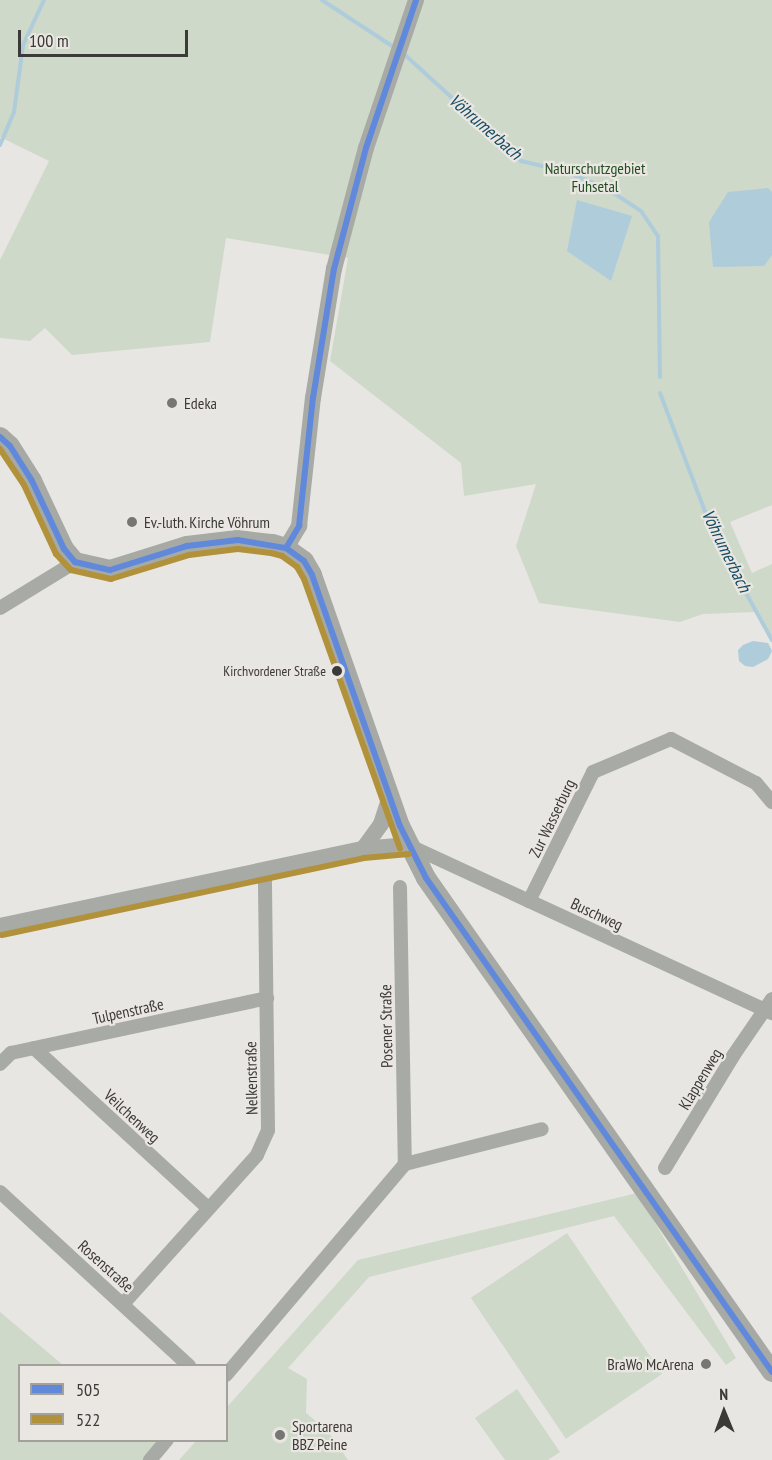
<!DOCTYPE html>
<meta charset="utf-8">
<style>
body{margin:0}
#map{position:relative;width:772px;height:1460px;overflow:hidden;background:#e8e6e3;font-family:"PT Sans Narrow",sans-serif}
div>[style]{position:absolute}
.green>*{inset:0;background:#ced9ca;transform-origin:0 0}
.water>*{inset:0;background:#afccdb}
.stream>*{height:4px;margin:-2px;padding:0 2px;transform-origin:2px;border-radius:2px;background:#afccdb}
.minor>*{height:14px;margin:-7px;padding:0 7px;transform-origin:7px;border-radius:7px;background:#a8aaa6}
.tertiary>*{height:16px;margin:-8px;padding:0 8px;transform-origin:8px;border-radius:8px;background:#a8aaa6}
.secondary>*{height:20px;margin:-10px;padding:0 10px;transform-origin:10px;border-radius:10px;background:#a7aaa4}
.bus-1>*{height:6px;margin:-3px;padding:0 3px;transform-origin:3px;border-radius:3px;background:#6089dc}
.bus-2>*{height:6px;margin:-3px;padding:0 3px;transform-origin:3px;border-radius:3px;background:#b1923b}
.dots>*{width:16px;height:16px;translate:-50% -50%;box-sizing:border-box;border:3px solid #eae6e1;border-radius:50%}
span{translate:-50% -50%;white-space:nowrap;text-align:center;line-height:1.15;-webkit-text-stroke:4.5px #eae6e1;paint-order:stroke}
.bus-label{font-size:14px;color:#3c3a38}
.right{translate:-100% -50%;text-align:right}
.park-label{font-size:16px;color:#234e23}
.poi-label{font-size:16px;color:#3c3a38}
.left{translate:0 -50%;text-align:left}
.street-label{font-size:16px;color:#3c3a38}
.water-label{font-size:18px;color:#154c64;font-style:italic}
.legend{position:absolute;left:18px;top:1364px;width:210px;height:78px;box-sizing:border-box;background:#eae6e1;border:2px solid #a4a19d;margin:0;padding:8px 10px;list-style:none;font-size:18px;color:#3c3a38}
.legend li{display:flex;align-items:center;gap:12px;height:30px}
.legend b{width:30px;border:2px solid #a4a19d}
.north{position:absolute;left:694px;top:1382px;width:60px;height:60px;-webkit-text-stroke:4px #eae6e1;paint-order:stroke;rotate:359deg;font-size:16px;font-weight:700;line-height:24px;text-align:center;color:#3c3a38}
.north::after{content:'';display:block;margin:auto;width:21px;height:27px;background:#3c3a38;clip-path:polygon(50% 0,100% 100%,50% 72%,0 100%)}
.scale{position:absolute;left:18px;top:30px;width:170px;height:27px;box-sizing:border-box;border:3px solid #3c3a38;border-top:0;padding-left:8px;font-size:18px;line-height:21px;white-space:nowrap;color:#3c3a38;-webkit-text-stroke:4px #eae6e1;paint-order:stroke}
</style>
<div id="map">
<div class="green">
<i style="clip-path:polygon(0 0,772px 0,772px 505px,730px 522px,752px 573px,772px 564px,772px 640px,756px 612px,703px 614px,680px 622px,539px 603px,516px 546px,536px 484px,464px 496px,461px 463px,330px 361px,348px 258px,226px 238px,210px 342px,72px 355px,45px 328px,30px 341px,0 338px,0 260px,49px 161px,0 137px)"></i>
<i style="clip-path:polygon(637px 1193px,736px 1358px,726px 1365px,614px 1216px,369px 1277px,288px 1368px,307px 1379px,306px 1413px,327px 1430px,348px 1460px,179px 1460px,196px 1441px,226px 1440px,227px 1407px,358px 1260px)"></i>
<i style="left:567px;top:1233px;width:170px;height:116px;rotate:56deg"></i>
<i style="clip-path:polygon(0 1312px,63px 1365px,20px 1366px,20px 1440px,153px 1441px,161px 1447px,150px 1460px,0 1460px)"></i>
<i style="clip-path:polygon(517px 1389px,560px 1452px,548px 1460px,505px 1460px,475px 1418px)"></i>
</div>
<div class="water">
<i style="clip-path:polygon(768px 188px,772px 192px,772px 255px,764px 266px,713px 267px,709px 222px,728px 192px)"></i>
<i style="clip-path:polygon(577px 200px,632px 216px,611px 281px,567px 251px)"></i>
<i style="clip-path:polygon(753px 641px,768px 643px,772px 651px,768px 659px,753px 667px,745px 666px,739px 661px,738px 650px,743px 645px)"></i>
</div>
<div class="stream">
<i style="left:322px;top:0;width:87px;rotate:33.3deg"></i>
<i style="left:404px;top:54px;width:159px;rotate:42.4deg"></i>
<i style="left:521px;top:161px;width:44px;rotate:13.1deg"></i>
<i style="left:564px;top:171px;width:45px;rotate:22deg"></i>
<i style="left:606px;top:188px;width:42px;rotate:33.3deg"></i>
<i style="left:641px;top:211px;width:30px;rotate:56deg"></i>
<i style="left:658px;top:236px;width:141px;rotate:89.2deg"></i>
<i style="left:0;top:145px;width:36px;rotate:-67deg"></i>
<i style="left:14px;top:112px;width:68px;rotate:-82.3deg"></i>
<i style="left:23px;top:45px;width:50px;rotate:-65deg"></i>
<i style="left:660px;top:393px;width:152px;rotate:69.2deg"></i>
<i style="left:714px;top:535px;width:120px;rotate:61.1deg"></i>
</div>
<div class="minor">
<i style="left:0;top:608px;width:88px;rotate:-31.5deg"></i>
<i style="left:408px;top:845px;width:401px;rotate:24.8deg"></i>
<i style="left:400px;top:887px;width:277px;rotate:89deg"></i>
<i style="left:529px;top:901px;width:144px;rotate:-63.6deg"></i>
<i style="left:593px;top:772px;width:85px;rotate:-22.9deg"></i>
<i style="left:671px;top:739px;width:96px;rotate:27.4deg"></i>
<i style="left:756px;top:783px;width:25px;rotate:50deg"></i>
<i style="left:34px;top:1048px;width:235px;rotate:42.6deg"></i>
<i style="left:0;top:1064px;width:16px;rotate:-45deg"></i>
<i style="left:11px;top:1053px;width:262px;rotate:-12.1deg"></i>
<i style="left:665px;top:1168px;width:131px;rotate:-58.7deg"></i>
<i style="left:733px;top:1056px;width:69px;rotate:-55.6deg"></i>
<i style="left:0;top:1192px;width:257px;rotate:42.6deg"></i>
<i style="left:123px;top:1304px;width:200px;rotate:-48deg"></i>
<i style="left:257px;top:1155px;width:27px;rotate:-66deg"></i>
<i style="left:268px;top:1130px;width:260px;rotate:-90.7deg"></i>
<i style="left:226px;top:1375px;width:277px;rotate:-49.7deg"></i>
<i style="left:405px;top:1164px;width:141px;rotate:-14.3deg"></i>
<i style="left:150px;top:1460px;width:26px;rotate:-50deg"></i>
</div>
<div class="tertiary">
<i style="left:286px;top:548px;width:26px;rotate:-59deg"></i>
<i style="left:299px;top:526px;width:129px;rotate:-83.8deg"></i>
<i style="left:313px;top:398px;width:131px;rotate:-80.8deg"></i>
<i style="left:334px;top:269px;width:125px;rotate:-75.2deg"></i>
<i style="left:366px;top:148px;width:156px;rotate:-71.3deg"></i>
<i style="left:363px;top:849px;width:31px;rotate:-54deg"></i>
<i style="left:381px;top:824px;width:29px;rotate:-72deg"></i>
<i style="left:0;top:926px;width:371px;rotate:-12deg"></i>
<i style="left:363px;top:849px;width:45px;rotate:-5.1deg"></i>
</div>
<div class="secondary">
<i style="left:0;top:437px;width:13px;rotate:42deg"></i>
<i style="left:10px;top:446px;width:41px;rotate:57.8deg"></i>
<i style="left:32px;top:481px;width:75px;rotate:64.8deg"></i>
<i style="left:64px;top:549px;width:17px;rotate:50deg"></i>
<i style="left:75px;top:562px;width:36px;rotate:13deg"></i>
<i style="left:110px;top:570px;width:81px;rotate:-17.3deg"></i>
<i style="left:187px;top:546px;width:51px;rotate:-6.7deg"></i>
<i style="left:238px;top:540px;width:35px;rotate:7deg"></i>
<i style="left:273px;top:544px;width:14px;rotate:17deg"></i>
<i style="left:286px;top:548px;width:22px;rotate:36deg"></i>
<i style="left:304px;top:561px;width:16px;rotate:60deg"></i>
<i style="left:312px;top:575px;width:266px;rotate:70.7deg"></i>
<i style="left:400px;top:826px;width:58px;rotate:63.4deg"></i>
<i style="left:426px;top:878px;width:603px;rotate:54.99deg"></i>
</div>
<div class="bus-1">
<i style="left:0;top:437px;width:13px;rotate:42deg"></i>
<i style="left:10px;top:446px;width:41px;rotate:57.8deg"></i>
<i style="left:32px;top:481px;width:75px;rotate:64.8deg"></i>
<i style="left:64px;top:549px;width:17px;rotate:50deg"></i>
<i style="left:75px;top:562px;width:36px;rotate:13deg"></i>
<i style="left:110px;top:570px;width:81px;rotate:-17.3deg"></i>
<i style="left:187px;top:546px;width:51px;rotate:-6.7deg"></i>
<i style="left:238px;top:540px;width:49px;rotate:9.5deg"></i>
<i style="left:286px;top:548px;width:22px;rotate:36deg"></i>
<i style="left:304px;top:561px;width:16px;rotate:60deg"></i>
<i style="left:312px;top:575px;width:266px;rotate:70.7deg"></i>
<i style="left:400px;top:826px;width:58px;rotate:63.4deg"></i>
<i style="left:426px;top:878px;width:603px;rotate:54.99deg"></i>
<i style="left:286px;top:548px;width:26px;rotate:-59deg"></i>
<i style="left:299px;top:526px;width:129px;rotate:-83.8deg"></i>
<i style="left:313px;top:398px;width:131px;rotate:-80.8deg"></i>
<i style="left:334px;top:269px;width:125px;rotate:-75.2deg"></i>
<i style="left:366px;top:148px;width:156px;rotate:-71.3deg"></i>
</div>
<div class="bus-2">
<i style="left:0;top:449px;width:43px;rotate:56.3deg"></i>
<i style="left:24px;top:485px;width:76px;rotate:65.1deg"></i>
<i style="left:56px;top:554px;width:22px;rotate:47deg"></i>
<i style="left:71px;top:570px;width:41px;rotate:12.7deg"></i>
<i style="left:111px;top:579px;width:82px;rotate:-17.1deg"></i>
<i style="left:189px;top:555px;width:49px;rotate:-7deg"></i>
<i style="left:238px;top:549px;width:33px;rotate:7deg"></i>
<i style="left:271px;top:553px;width:11px;rotate:15deg"></i>
<i style="left:282px;top:556px;width:19px;rotate:36deg"></i>
<i style="left:297px;top:567px;width:14px;rotate:60deg"></i>
<i style="left:304px;top:579px;width:286px;rotate:70.4deg"></i>
<i style="left:2px;top:935px;width:370px;rotate:-12deg"></i>
<i style="left:364px;top:858px;width:45px;rotate:-5.1deg"></i>
</div>
<div class="dots">
<i style="left:172px;top:403px;background:#787674"></i>
<i style="left:132px;top:522px;background:#787674"></i>
<i style="left:337px;top:671px;background:#3c3a38"></i>
<i style="left:706px;top:1364px;background:#787674"></i>
<i style="left:280px;top:1435px;background:#787674"></i>
</div>
<div class="bus-label">
<span class="right" style="left:326px;top:671px">Kirchvordener Straße</span>
</div>
<div class="park-label">
<span style="left:595px;top:177px">Naturschutzgebiet<br>Fuhsetal</span>
</div>
<div class="poi-label">
<span class="left" style="left:184px;top:403px">Edeka</span>
<span class="left" style="left:144px;top:522px">Ev.-luth. Kirche Vöhrum</span>
<span class="right" style="left:694px;top:1364px">BraWo McArena</span>
<span class="left" style="left:292px;top:1435px">Sportarena<br>BBZ Peine</span>
</div>
<div class="street-label">
<span style="left:552px;top:818px;rotate:-64deg">Zur Wasserburg</span>
<span style="left:597px;top:914px;rotate:25deg">Buschweg</span>
<span style="left:128px;top:1011px;rotate:-12deg">Tulpenstraße</span>
<span style="left:386px;top:1026px;rotate:-91deg">Posener Straße</span>
<span style="left:251px;top:1078px;rotate:-91deg">Nelkenstraße</span>
<span style="left:700px;top:1079px;rotate:-59deg">Klappenweg</span>
<span style="left:132px;top:1116px;rotate:43deg">Veilchenweg</span>
<span style="left:106px;top:1266px;rotate:42deg">Rosenstraße</span>
</div>
<div class="water-label">
<span style="left:485px;top:127px;rotate:41deg">Vöhrumerbach</span>
<span style="left:726px;top:551px;rotate:64deg">Vöhrumerbach</span>
</div>
<ul class="legend">
<li><b style="height:8px;background:#6089dc"></b>505</li>
<li><b style="height:8px;background:#b1923b"></b>522</li>
</ul>
<div class="north">N</div>
<div class="scale">100 m</div>
</div>
